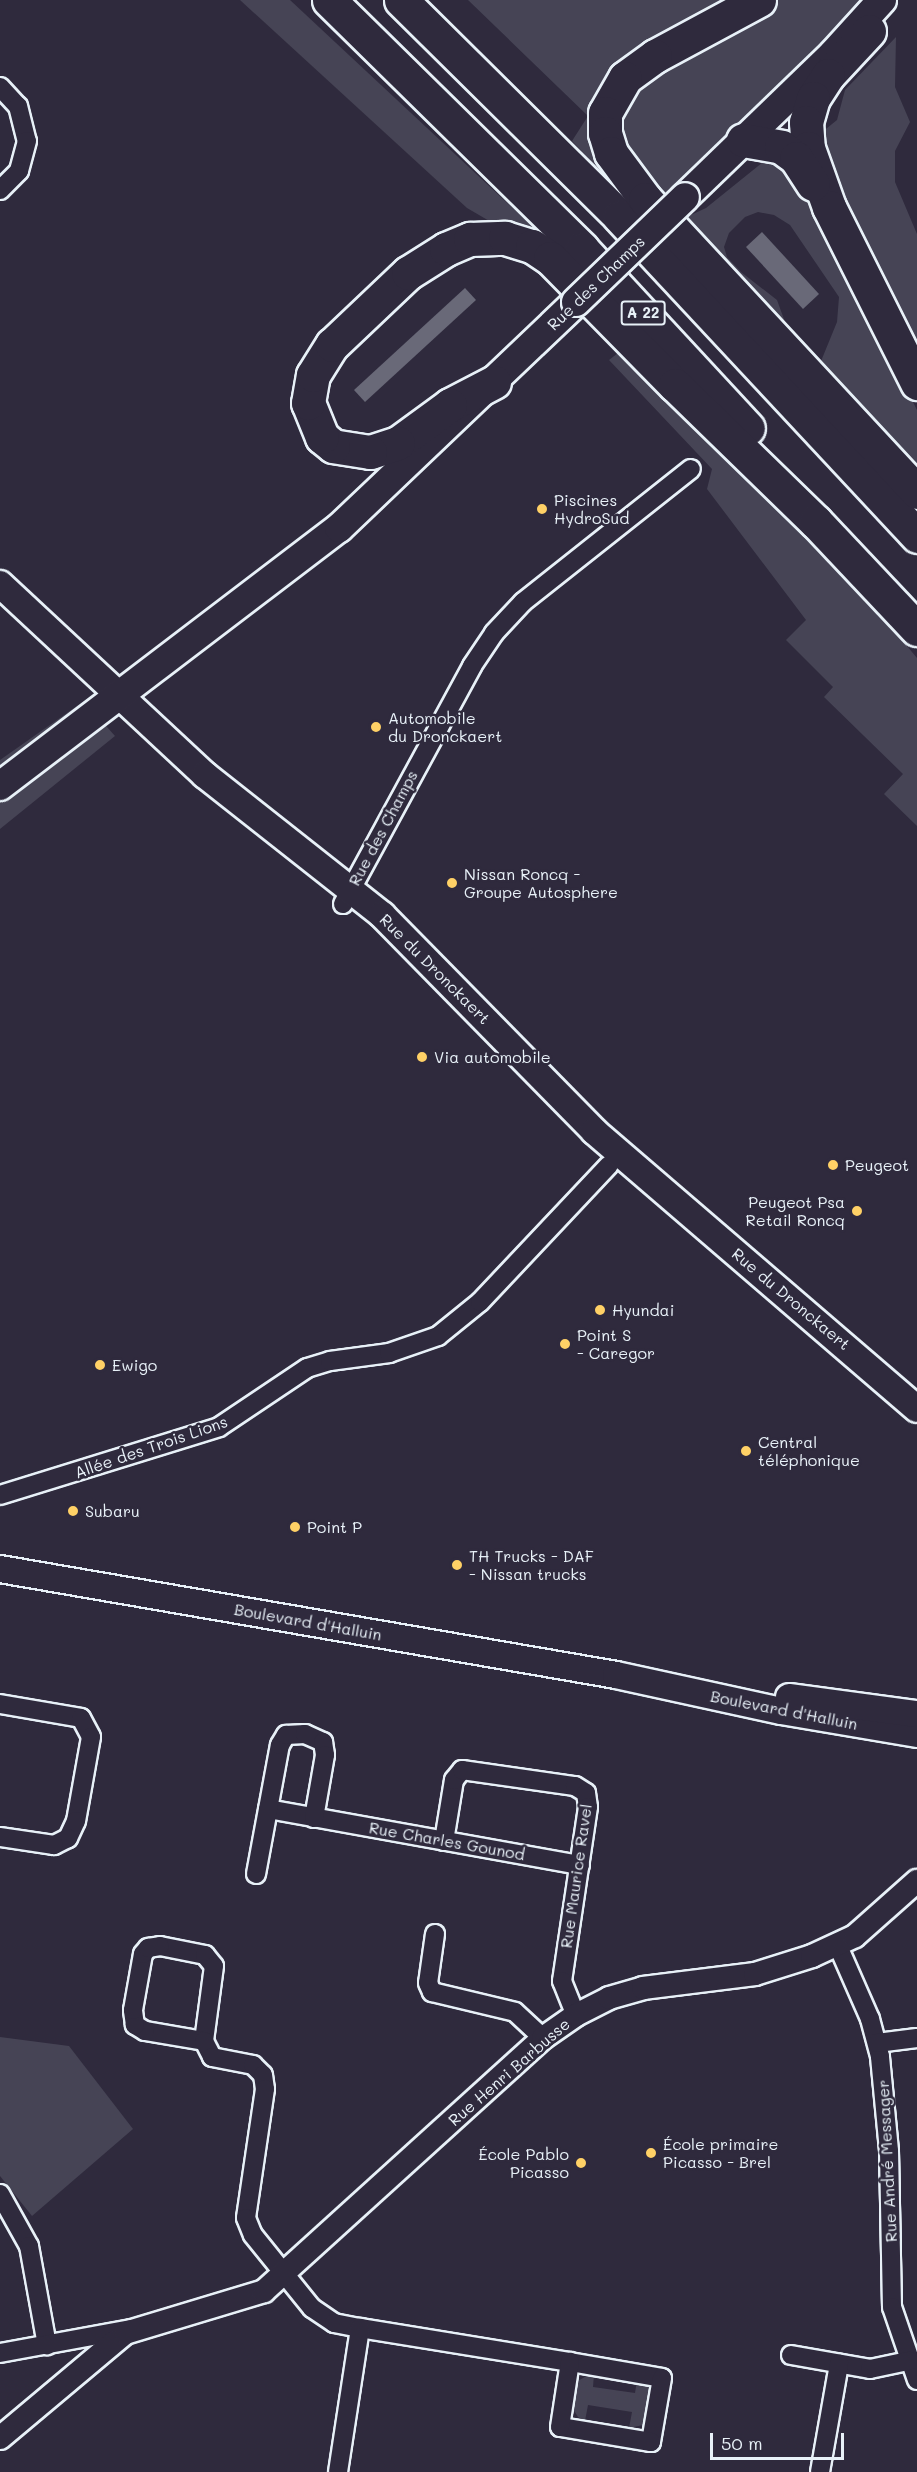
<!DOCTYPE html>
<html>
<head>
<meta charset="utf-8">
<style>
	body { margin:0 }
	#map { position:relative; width:917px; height:2472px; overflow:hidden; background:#2f2a3d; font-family:Mali,sans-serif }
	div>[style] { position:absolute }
	.green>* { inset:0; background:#464455 }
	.water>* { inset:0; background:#696978 }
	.roads { filter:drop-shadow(2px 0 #e8f1f8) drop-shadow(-2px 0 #e8f1f8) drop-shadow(0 2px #e8f1f8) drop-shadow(0 -2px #e8f1f8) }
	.minor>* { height:18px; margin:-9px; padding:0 9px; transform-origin:9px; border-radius:9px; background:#2f2a3d }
	.tertiary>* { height:22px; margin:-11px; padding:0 11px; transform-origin:11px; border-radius:11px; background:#2f2a3d }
	.secondary>* { height:26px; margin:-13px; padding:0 13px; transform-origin:13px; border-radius:13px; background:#2f2a3d }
	.primary>* { height:28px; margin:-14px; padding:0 14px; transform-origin:14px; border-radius:14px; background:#2f2a3d }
	.motorway>* { height:33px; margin:-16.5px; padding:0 16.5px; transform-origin:16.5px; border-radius:16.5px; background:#2f2a3d }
	.bridges { filter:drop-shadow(2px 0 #e8f1f8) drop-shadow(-2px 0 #e8f1f8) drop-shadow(0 2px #e8f1f8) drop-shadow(0 -2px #e8f1f8) }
	.primary-bridge>* { height:28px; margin:-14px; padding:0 14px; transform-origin:14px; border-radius:14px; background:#2f2a3d }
	.dots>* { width:16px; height:16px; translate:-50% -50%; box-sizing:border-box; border:3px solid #2f2a3d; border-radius:50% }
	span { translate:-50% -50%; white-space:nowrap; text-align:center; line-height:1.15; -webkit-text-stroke:5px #2f2a3d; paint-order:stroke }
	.shield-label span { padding:2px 4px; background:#2f2a3d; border:2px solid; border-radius:4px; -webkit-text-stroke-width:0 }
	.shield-label { font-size:15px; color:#e8f1f8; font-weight:700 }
	.street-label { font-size:16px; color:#e8f1f8 }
	.poi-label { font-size:16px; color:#e8f1f8 }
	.left { translate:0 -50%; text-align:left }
	.right { translate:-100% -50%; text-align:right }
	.scale { position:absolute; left:710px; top:2433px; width:134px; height:27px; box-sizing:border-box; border:3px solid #e8f1f8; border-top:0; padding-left:8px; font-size:18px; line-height:21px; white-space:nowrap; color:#e8f1f8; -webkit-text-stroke:4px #2f2a3d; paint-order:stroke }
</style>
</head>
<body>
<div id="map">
	<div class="green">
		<div style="clip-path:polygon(240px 0,290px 0,531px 225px,524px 231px,491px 222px,467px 208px)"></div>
		<div style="clip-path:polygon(468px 0,742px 0,613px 77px,616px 187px,572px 141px,588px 116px)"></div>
		<div style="clip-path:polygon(777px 0,865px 0,664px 198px,638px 174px,620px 132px,622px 108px,638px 85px)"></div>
		<div style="clip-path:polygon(896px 37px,895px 87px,910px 122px,895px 151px,895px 182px,917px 234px,917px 344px,825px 172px,816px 137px,837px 120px,845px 90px)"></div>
		<div style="clip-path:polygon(773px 154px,802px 181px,917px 410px,917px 475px,819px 366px,837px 322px,839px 297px,790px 225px,774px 215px,758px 212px,745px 217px,729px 233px,724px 247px,727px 257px,741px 272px,777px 300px,789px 333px,700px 238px,699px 232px,682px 219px,706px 208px,768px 158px,768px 164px,773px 164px)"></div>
		<div style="clip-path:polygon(618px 353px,851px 579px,917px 658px,917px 826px,884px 794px,903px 774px,824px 697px,833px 687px,786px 640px,806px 620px,707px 489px,712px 469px,609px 360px)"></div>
		<div style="clip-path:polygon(84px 701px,115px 736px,0 829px,0 760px)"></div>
		<div style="clip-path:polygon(0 2037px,69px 2046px,133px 2129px,32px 2216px,0 2176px)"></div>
		<div style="clip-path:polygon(590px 2374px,594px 2374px,593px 2387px,635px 2393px,637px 2380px,645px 2383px,652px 2392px,648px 2424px,629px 2428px,632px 2412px,588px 2405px,585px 2421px,578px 2417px,573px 2409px,576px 2382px)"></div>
	</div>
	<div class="water">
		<div style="clip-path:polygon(762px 232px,819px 294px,803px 309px,746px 247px)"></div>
		<div style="clip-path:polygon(465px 288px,476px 300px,365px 402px,354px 390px)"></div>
	</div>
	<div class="roads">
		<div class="minor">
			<div style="left:0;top:87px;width:26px;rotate:47deg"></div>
			<div style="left:18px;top:106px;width:36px;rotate:76deg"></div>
			<div style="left:27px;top:141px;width:31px;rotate:105deg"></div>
			<div style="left:19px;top:171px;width:27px;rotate:135deg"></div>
			<div style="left:343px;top:904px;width:271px;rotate:-61.5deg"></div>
			<div style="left:472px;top:666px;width:40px;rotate:-56deg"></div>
			<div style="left:494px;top:633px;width:42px;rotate:-46.9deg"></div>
			<div style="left:523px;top:602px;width:214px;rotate:-38.4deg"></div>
			<div style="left:0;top:1495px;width:229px;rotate:-17.2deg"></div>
			<div style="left:219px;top:1427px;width:106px;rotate:-33.8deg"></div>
			<div style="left:307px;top:1368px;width:24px;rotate:-17deg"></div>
			<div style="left:330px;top:1361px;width:60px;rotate:-7.7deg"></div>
			<div style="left:389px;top:1353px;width:52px;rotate:-19.1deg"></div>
			<div style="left:438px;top:1336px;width:54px;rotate:-39deg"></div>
			<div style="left:480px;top:1302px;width:188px;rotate:-46.7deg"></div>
			<div style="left:0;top:1704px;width:82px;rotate:9.8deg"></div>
			<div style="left:81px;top:1718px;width:21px;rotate:62deg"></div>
			<div style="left:91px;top:1737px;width:85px;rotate:100.1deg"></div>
			<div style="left:76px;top:1821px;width:19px;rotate:115deg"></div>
			<div style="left:68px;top:1838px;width:16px;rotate:153deg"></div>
			<div style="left:54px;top:1845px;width:55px;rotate:-171.6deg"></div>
			<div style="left:268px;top:1809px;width:317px;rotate:10.2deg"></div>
			<div style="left:444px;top:1841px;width:62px;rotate:-80.7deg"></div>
			<div style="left:454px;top:1780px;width:13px;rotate:-51deg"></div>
			<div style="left:462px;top:1770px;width:114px;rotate:8.1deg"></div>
			<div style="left:575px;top:1786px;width:13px;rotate:32deg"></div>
			<div style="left:586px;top:1793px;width:14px;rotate:82deg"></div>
			<div style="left:588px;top:1807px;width:176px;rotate:98.5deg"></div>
			<div style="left:562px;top:1981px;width:37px;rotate:68deg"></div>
			<div style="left:256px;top:1874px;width:131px;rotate:-79.5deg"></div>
			<div style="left:280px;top:1745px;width:12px;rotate:-59deg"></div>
			<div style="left:286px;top:1735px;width:19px;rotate:-3deg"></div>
			<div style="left:305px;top:1734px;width:20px;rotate:24deg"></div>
			<div style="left:323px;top:1742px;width:13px;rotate:81deg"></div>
			<div style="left:325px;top:1755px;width:64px;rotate:99.9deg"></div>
			<div style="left:435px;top:1934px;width:49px;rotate:98.1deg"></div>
			<div style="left:428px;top:1983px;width:10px;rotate:66deg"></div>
			<div style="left:432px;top:1992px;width:85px;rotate:13.5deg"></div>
			<div style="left:515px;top:2012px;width:38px;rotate:43deg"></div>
			<div style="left:160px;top:1946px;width:46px;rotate:11.3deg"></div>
			<div style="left:205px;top:1955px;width:14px;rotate:51deg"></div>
			<div style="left:214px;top:1966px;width:76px;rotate:97.6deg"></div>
			<div style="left:204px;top:2041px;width:60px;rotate:-170.4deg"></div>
			<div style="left:145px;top:2031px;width:12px;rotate:-149deg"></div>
			<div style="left:135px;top:2025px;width:15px;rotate:-98deg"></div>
			<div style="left:133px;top:2010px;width:57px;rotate:-79.9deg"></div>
			<div style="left:143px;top:1954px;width:8px;rotate:-50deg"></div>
			<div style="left:148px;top:1948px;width:12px;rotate:-9deg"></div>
			<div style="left:838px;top:1946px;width:80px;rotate:66.3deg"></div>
			<div style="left:870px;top:2019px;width:39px;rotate:75deg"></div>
			<div style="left:880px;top:2057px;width:94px;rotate:84.5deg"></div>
			<div style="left:889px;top:2151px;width:156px;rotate:88.9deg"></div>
			<div style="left:892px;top:2307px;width:77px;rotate:71.1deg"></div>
			<div style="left:204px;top:2041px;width:18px;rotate:63deg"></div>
			<div style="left:212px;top:2057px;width:42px;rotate:11deg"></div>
			<div style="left:253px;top:2065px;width:14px;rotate:45deg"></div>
			<div style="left:263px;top:2075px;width:14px;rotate:82deg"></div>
			<div style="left:265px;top:2089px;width:130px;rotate:98.4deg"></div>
			<div style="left:246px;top:2218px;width:18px;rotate:68deg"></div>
			<div style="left:253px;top:2235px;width:94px;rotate:51.1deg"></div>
			<div style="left:312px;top:2308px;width:27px;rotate:34deg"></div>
			<div style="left:334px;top:2323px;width:26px;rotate:11deg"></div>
			<div style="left:360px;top:2328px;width:213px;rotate:9.2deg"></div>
			<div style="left:570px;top:2362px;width:93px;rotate:9.9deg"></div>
			<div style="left:662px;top:2378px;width:65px;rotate:99.8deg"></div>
			<div style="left:651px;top:2442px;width:92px;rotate:-170.6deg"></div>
			<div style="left:560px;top:2427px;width:66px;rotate:-81.3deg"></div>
			<div style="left:877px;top:2043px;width:40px;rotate:-7.1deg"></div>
			<div style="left:0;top:2194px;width:60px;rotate:60.9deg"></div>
			<div style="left:29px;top:2246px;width:101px;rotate:79.7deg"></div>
			<div style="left:0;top:2353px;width:133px;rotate:-10.4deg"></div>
			<div style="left:791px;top:2355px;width:80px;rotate:10deg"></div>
			<div style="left:870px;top:2369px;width:40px;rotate:-12deg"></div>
			<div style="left:338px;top:2472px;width:146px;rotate:-81.3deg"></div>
			<div style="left:820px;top:2472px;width:110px;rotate:-80deg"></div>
		</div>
		<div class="tertiary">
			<div style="left:0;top:2438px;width:163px;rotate:-40deg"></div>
			<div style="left:125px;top:2333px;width:145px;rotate:-16.8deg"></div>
			<div style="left:264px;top:2291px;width:377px;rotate:-42.2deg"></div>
			<div style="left:543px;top:2038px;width:40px;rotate:-34.9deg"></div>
			<div style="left:576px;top:2015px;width:37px;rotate:-27deg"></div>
			<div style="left:609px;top:1998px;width:35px;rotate:-16deg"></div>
			<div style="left:643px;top:1988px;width:113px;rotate:-7.1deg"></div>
			<div style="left:755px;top:1974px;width:60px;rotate:-17.5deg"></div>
			<div style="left:812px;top:1956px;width:47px;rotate:-24.9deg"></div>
			<div style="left:855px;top:1936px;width:83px;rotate:-41.6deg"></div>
		</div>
		<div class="secondary">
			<div style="left:0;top:584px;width:280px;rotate:43deg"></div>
			<div style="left:205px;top:775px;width:226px;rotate:38.3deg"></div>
			<div style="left:382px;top:915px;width:303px;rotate:45.5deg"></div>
			<div style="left:594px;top:1131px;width:426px;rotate:40.7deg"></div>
			<div style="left:0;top:1569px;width:625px;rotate:9.76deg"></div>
			<div style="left:616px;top:1675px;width:169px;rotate:12.3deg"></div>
			<div style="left:781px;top:1711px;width:138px;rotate:9.6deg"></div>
			<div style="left:789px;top:1697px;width:129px;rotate:7.6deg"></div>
		</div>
		<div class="primary">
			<div style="left:685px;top:197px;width:206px;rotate:-44deg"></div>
			<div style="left:833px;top:54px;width:73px;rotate:-47.8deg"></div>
			<div style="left:0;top:786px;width:426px;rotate:-37.3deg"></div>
			<div style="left:339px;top:528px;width:327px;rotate:-43.6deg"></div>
		</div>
		<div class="motorway">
			<div style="left:329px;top:0;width:355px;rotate:44.5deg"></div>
			<div style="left:582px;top:249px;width:244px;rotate:47.2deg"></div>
			<div style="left:401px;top:0;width:308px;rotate:44.7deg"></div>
			<div style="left:620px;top:217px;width:436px;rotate:47deg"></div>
			<div style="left:759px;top:0;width:118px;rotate:151.7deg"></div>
			<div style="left:655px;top:56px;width:37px;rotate:144deg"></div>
			<div style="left:625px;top:78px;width:40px;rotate:119.7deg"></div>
			<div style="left:605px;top:113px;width:20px;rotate:90deg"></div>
			<div style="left:605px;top:133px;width:21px;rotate:73deg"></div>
			<div style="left:611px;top:153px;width:57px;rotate:53.5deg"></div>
			<div style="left:645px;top:199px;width:400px;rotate:47.1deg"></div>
			<div style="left:869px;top:31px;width:60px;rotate:133deg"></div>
			<div style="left:828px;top:75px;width:27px;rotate:123deg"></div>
			<div style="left:813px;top:98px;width:25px;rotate:106deg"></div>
			<div style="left:806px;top:122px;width:26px;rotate:86deg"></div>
			<div style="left:808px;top:148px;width:63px;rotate:70.4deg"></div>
			<div style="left:829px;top:207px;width:197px;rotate:63.4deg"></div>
			<div style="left:743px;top:140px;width:39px;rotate:10deg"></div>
			<div style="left:781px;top:147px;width:19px;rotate:36deg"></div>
			<div style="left:796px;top:158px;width:31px;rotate:57deg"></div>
			<div style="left:494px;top:382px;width:50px;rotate:152.4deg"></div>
			<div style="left:450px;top:405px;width:64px;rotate:143.8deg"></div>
			<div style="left:398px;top:443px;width:29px;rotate:162deg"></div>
			<div style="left:370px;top:452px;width:37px;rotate:-171deg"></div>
			<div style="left:333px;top:446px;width:14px;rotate:-141deg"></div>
			<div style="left:322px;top:437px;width:37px;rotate:-112deg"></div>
			<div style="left:308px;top:403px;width:28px;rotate:-80deg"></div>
			<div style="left:313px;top:375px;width:36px;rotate:-58deg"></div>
			<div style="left:332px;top:345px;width:105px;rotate:-43.5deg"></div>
			<div style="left:408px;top:273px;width:45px;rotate:-32.3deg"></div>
			<div style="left:446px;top:249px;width:26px;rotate:-23deg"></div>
			<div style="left:470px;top:239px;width:35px;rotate:-2deg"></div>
			<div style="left:505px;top:238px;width:28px;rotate:17deg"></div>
			<div style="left:532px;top:246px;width:22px;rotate:34deg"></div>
			<div style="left:550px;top:258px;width:178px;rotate:45.5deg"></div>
			<div style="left:675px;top:385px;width:197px;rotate:44.2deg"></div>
			<div style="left:816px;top:522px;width:147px;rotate:46.7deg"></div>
		</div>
	</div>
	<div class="bridges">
		<div class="primary-bridge">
			<div style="left:576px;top:302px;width:151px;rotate:-43.9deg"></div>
		</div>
	</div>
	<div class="dots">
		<div style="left:542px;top:509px;background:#ffd166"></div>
		<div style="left:376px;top:727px;background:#ffd166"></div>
		<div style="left:452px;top:883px;background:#ffd166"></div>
		<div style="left:422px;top:1057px;background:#ffd166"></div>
		<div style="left:833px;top:1165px;background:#ffd166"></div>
		<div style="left:857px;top:1211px;background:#ffd166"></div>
		<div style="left:600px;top:1310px;background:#ffd166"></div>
		<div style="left:565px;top:1344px;background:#ffd166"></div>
		<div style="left:100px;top:1365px;background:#ffd166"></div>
		<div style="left:746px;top:1451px;background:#ffd166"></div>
		<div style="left:73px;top:1511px;background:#ffd166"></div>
		<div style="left:295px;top:1527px;background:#ffd166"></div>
		<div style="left:457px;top:1565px;background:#ffd166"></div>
		<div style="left:651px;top:2153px;background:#ffd166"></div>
		<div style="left:581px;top:2163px;background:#ffd166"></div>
	</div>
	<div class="shield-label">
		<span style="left:643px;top:313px">A 22</span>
	</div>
	<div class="street-label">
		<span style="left:596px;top:283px;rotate:-44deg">Rue des Champs</span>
		<span style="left:383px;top:828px;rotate:-62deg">Rue des Champs</span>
		<span style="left:435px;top:969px;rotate:45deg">Rue du Dronckaert</span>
		<span style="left:791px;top:1299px;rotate:40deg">Rue du Dronckaert</span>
		<span style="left:151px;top:1447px;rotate:-19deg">Allée des Trois Lions</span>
		<span style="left:308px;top:1622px;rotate:10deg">Boulevard d'Halluin</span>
		<span style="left:784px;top:1710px;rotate:11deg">Boulevard d'Halluin</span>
		<span style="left:447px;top:1841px;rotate:10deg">Rue Charles Gounod</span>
		<span style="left:576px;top:1876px;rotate:-82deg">Rue Maurice Ravel</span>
		<span style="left:509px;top:2072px;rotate:-41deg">Rue Henri Barbusse</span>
		<span style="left:887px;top:2161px;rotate:-93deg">Rue André Messager</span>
	</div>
	<div class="poi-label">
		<span class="left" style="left:554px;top:509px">Piscines<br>HydroSud</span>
		<span class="left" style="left:388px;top:727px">Automobile<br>du Dronckaert</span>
		<span class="left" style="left:464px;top:883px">Nissan Roncq -<br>Groupe Autosphere</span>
		<span class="left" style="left:434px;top:1057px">Via automobile</span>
		<span class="left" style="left:845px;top:1165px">Peugeot</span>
		<span class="right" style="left:845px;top:1211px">Peugeot Psa<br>Retail Roncq</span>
		<span class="left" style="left:612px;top:1310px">Hyundai</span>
		<span class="left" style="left:577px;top:1344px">Point S<br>- Caregor</span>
		<span class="left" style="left:112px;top:1365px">Ewigo</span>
		<span class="left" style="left:758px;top:1451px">Central<br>téléphonique</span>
		<span class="left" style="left:85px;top:1511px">Subaru</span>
		<span class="left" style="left:307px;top:1527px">Point P</span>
		<span class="left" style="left:469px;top:1565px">TH Trucks - DAF<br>- Nissan trucks</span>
		<span class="left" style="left:663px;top:2153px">École primaire<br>Picasso - Brel</span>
		<span class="right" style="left:569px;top:2163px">École Pablo<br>Picasso</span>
	</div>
	<div class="scale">50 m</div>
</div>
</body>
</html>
